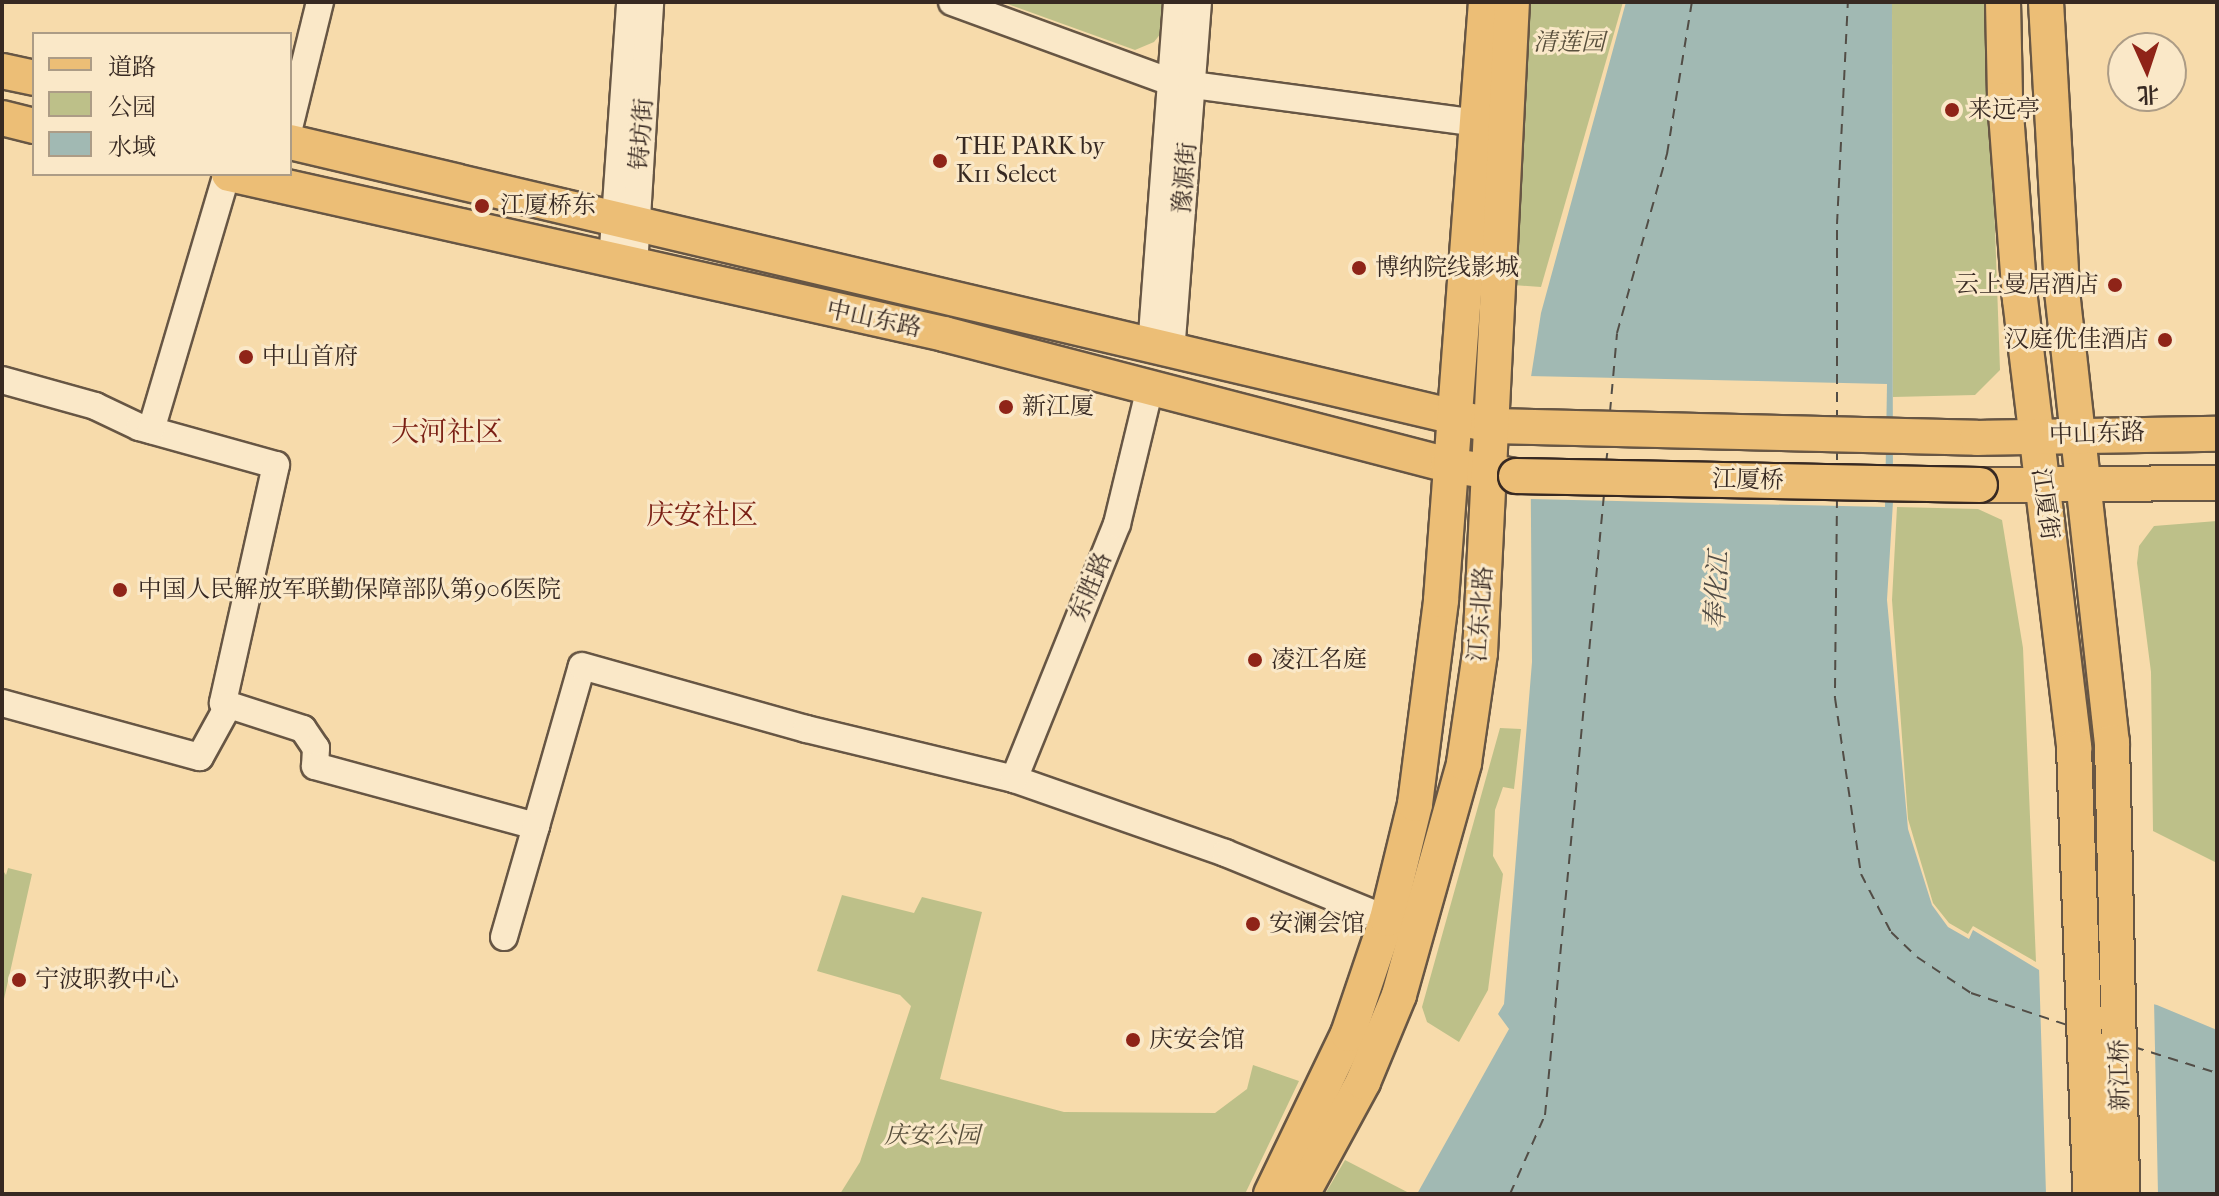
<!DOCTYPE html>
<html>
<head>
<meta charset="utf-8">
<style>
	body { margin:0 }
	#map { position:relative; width:2219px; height:1196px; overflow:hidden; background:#f7dbab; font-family:"IM FELL French Canon","Noto Serif SC",serif }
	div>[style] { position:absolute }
	.green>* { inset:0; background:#bdc089 }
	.water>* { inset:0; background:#a1b9b3 }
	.pier>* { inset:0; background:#f7dbab }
	.ferry>* { height:2px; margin-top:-1px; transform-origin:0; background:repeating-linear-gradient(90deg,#524d46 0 10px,transparent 0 18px) }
	.roads { filter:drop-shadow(2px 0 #675644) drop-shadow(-2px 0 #675644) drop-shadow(0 2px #675644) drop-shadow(0 -2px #675644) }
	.minor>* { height:26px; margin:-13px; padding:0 13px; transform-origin:13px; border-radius:13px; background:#fae8c8 }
	.major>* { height:34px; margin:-17px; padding:0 17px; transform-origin:17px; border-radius:17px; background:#ecbe76 }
	.bridges { filter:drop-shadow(2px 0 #372922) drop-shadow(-2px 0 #372922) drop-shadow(0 2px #372922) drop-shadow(0 -2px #372922) }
	.major-bridge>* { height:34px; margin:-17px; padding:0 17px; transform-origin:17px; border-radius:17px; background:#ecbe76 }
	.dots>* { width:22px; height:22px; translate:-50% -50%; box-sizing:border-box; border:4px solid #fae8c8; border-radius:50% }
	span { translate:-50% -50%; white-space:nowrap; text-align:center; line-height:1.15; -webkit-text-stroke:6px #fae8c8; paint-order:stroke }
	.park-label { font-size:24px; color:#584f3c; font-style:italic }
	.poi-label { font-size:24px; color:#372922 }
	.left { translate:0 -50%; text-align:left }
	.right { translate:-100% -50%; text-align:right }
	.street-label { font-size:24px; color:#372922 }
	.water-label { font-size:26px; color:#524d46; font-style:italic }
	.quarter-label { font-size:28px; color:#7a1f14 }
	.frame { position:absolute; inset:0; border:4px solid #372922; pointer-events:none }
	.legend { position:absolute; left:32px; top:32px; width:260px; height:144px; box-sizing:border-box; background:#fae8c8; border:2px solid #ac9c86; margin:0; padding:10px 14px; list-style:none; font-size:24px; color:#372922 }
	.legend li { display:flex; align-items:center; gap:16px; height:40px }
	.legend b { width:40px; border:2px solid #ac9c86 }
	.north { position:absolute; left:2107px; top:32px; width:80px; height:80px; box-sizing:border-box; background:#fae8c8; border:2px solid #ac9c86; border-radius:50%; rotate:177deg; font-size:22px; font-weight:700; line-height:32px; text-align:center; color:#372922 }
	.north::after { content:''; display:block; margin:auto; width:28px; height:36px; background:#8f2418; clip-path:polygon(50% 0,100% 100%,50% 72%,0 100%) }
</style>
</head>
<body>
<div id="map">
	<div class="green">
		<div style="clip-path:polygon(1002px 2px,1167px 2px,1165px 28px,1154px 42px,1135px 50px)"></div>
		<div style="clip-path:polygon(1530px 2px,1623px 2px,1541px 287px,1513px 285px)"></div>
		<div style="clip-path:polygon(1892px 2px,1987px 2px,2000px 370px,1975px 395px,1893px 397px)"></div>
		<div style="clip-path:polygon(1897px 507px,1978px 509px,2002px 520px,2023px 648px,2036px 962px,1973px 926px,1968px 934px,1949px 923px,1933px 903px,1908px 819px,1892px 600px)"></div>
		<div style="clip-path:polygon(2217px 521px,2217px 863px,2153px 831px,2151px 672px,2137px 563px,2139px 546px,2154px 526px)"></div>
		<div style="clip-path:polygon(1500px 728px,1521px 729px,1514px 789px,1503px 787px,1495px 810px,1493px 856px,1503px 874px,1488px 990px,1459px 1042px,1427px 1022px,1422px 1007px)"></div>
		<div style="clip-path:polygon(8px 868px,32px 874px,2px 1008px,2px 869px,6px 875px)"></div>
		<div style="clip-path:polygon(842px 895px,914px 913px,922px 897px,982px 912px,940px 1079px,1064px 1112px,1215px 1113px,1247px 1089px,1253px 1065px,1299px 1081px,1245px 1194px,840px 1194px,860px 1162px,911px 1006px,900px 995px,817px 971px)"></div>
		<div style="clip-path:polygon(1345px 1160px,1411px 1194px,1325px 1194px)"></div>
	</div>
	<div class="water">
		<div style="clip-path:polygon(1626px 2px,1892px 2px,1893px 502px,1887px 600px,1908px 829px,1932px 905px,1948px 927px,1969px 939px,1973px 930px,2059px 982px,2157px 1005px,2217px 1030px,2217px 1194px,1417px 1194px,1509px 1029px,1498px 1014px,1504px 1004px,1532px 662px,1530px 383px,1541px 313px)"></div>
	</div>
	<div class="pier">
		<div style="clip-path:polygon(1528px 376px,1887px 384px,1885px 507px,1530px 499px)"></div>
		<div style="clip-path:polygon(2039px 967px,2061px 978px,2154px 1000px,2158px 1194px,2046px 1194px)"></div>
	</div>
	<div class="ferry">
		<div style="left:1610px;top:412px;width:79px;rotate:-84.9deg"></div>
		<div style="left:1617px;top:333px;width:186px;rotate:-74.4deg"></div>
		<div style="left:1667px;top:154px;width:154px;rotate:-80.7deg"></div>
		<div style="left:1837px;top:420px;width:196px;rotate:-90deg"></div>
		<div style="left:1837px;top:224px;width:222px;rotate:-87.2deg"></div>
		<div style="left:1837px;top:450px;width:18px;rotate:90deg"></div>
		<div style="left:1606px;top:463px;width:17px;rotate:-83deg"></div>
		<div style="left:1837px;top:498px;width:200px;rotate:90.6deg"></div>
		<div style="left:1835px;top:698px;width:178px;rotate:81.6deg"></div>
		<div style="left:1861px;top:874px;width:65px;rotate:62.7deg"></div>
		<div style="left:1891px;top:932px;width:36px;rotate:44deg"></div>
		<div style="left:1917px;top:957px;width:65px;rotate:33.7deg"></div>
		<div style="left:1971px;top:993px;width:101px;rotate:18.4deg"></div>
		<div style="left:2134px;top:1047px;width:87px;rotate:17.4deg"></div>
		<div style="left:1510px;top:1194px;width:86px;rotate:-66.1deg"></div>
		<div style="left:1545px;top:1115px;width:624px;rotate:-84.57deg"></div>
	</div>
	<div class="roads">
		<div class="minor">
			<div style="left:952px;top:2px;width:233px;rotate:20.1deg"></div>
			<div style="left:1171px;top:82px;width:309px;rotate:7.6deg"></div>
			<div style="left:290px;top:124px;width:126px;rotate:-76.2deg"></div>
			<div style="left:612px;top:262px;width:261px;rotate:-86deg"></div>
			<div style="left:634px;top:267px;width:265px;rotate:-86.5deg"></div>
			<div style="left:1151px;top:348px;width:347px;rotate:-85.7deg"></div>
			<div style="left:1171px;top:353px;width:352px;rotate:-85.6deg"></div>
			<div style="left:2px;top:380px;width:97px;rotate:15.6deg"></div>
			<div style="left:95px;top:406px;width:49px;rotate:25.5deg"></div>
			<div style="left:139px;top:427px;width:142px;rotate:15.5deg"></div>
			<div style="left:276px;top:465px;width:244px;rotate:102.6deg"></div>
			<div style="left:223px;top:703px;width:84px;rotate:18deg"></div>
			<div style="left:303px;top:729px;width:23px;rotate:56deg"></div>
			<div style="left:316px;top:748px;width:18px;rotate:93deg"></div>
			<div style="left:315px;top:766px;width:229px;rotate:15.2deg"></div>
			<div style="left:536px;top:826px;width:166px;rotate:-74deg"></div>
			<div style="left:582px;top:666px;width:233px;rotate:15.7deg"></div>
			<div style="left:806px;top:729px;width:214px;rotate:13.5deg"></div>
			<div style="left:1014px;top:779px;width:224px;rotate:19.3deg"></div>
			<div style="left:1225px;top:853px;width:175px;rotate:22.2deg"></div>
			<div style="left:151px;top:430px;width:267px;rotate:-73.5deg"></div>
			<div style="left:2px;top:703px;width:205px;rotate:15.3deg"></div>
			<div style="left:200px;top:757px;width:58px;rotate:-61.2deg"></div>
			<div style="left:1014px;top:779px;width:275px;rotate:-68deg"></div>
			<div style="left:1117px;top:524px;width:140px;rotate:-76.4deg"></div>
			<div style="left:504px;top:937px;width:116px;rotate:-73.9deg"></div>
		</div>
		<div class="major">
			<div style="left:2003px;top:2px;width:98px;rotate:88.8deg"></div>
			<div style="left:2005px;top:100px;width:200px;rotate:85.7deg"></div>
			<div style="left:2020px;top:299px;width:452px;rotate:83.1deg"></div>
			<div style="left:2074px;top:748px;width:446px;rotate:87.9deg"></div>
			<div style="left:2046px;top:2px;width:289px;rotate:86.8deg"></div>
			<div style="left:2062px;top:291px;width:454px;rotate:83.7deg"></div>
			<div style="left:2112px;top:742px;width:452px;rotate:88.7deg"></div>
			<div style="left:2px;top:71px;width:33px;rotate:12deg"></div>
			<div style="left:2px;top:118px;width:33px;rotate:14deg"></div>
			<div style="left:290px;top:142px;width:1236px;rotate:13.28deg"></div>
			<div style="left:1493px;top:426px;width:484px;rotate:1.4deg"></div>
			<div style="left:1977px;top:438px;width:240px;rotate:-1deg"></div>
			<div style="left:229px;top:174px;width:733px;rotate:12.61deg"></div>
			<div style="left:944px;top:334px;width:521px;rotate:14.57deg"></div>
			<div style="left:1448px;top:465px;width:69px;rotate:9.2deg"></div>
			<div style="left:1980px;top:485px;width:237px;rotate:-0.5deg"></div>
			<div style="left:1271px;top:1194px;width:178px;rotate:-64.3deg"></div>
			<div style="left:1348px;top:1034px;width:121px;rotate:-71.3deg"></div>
			<div style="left:1387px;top:919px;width:118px;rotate:-76.3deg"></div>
			<div style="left:1415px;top:804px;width:206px;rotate:-82.7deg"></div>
			<div style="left:1441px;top:600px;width:600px;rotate:-85.7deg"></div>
			<div style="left:1302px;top:1194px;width:128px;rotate:-61.4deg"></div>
			<div style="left:1363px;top:1082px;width:94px;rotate:-67.5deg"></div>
			<div style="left:1399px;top:995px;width:241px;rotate:-74.3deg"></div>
			<div style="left:1464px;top:763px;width:111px;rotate:-81.7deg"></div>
			<div style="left:1480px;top:653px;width:652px;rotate:-87.19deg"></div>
		</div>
	</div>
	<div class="bridges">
		<div class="major-bridge">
			<div style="left:1516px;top:476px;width:464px;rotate:1.1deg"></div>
		</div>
	</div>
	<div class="dots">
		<div style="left:1952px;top:110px;background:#8f2418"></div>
		<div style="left:940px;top:161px;background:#8f2418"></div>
		<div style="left:482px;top:206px;background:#8f2418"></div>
		<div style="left:1359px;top:268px;background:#8f2418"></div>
		<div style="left:2115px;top:285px;background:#8f2418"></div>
		<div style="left:2165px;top:340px;background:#8f2418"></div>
		<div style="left:246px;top:357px;background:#8f2418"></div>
		<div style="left:1006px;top:407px;background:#8f2418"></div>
		<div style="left:120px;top:590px;background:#8f2418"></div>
		<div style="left:1255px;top:660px;background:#8f2418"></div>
		<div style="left:1253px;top:924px;background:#8f2418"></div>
		<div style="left:19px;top:980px;background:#8f2418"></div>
		<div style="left:1133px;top:1040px;background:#8f2418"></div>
	</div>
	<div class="park-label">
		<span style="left:1569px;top:43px">清莲园</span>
		<span style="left:932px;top:1136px">庆安公园</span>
	</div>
	<div class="poi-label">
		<span class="left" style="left:1968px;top:110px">来远亭</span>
		<span class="left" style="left:956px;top:161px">THE PARK by<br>K11 Select</span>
		<span class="left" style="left:500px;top:206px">江厦桥东</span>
		<span class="left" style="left:1375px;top:268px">博纳院线影城</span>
		<span class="right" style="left:2099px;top:285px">云上曼居酒店</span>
		<span class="right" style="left:2149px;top:340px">汉庭优佳酒店</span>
		<span class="left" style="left:262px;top:357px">中山首府</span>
		<span class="left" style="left:1022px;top:407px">新江厦</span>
		<span class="left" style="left:138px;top:590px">中国人民解放军联勤保障部队第906医院</span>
		<span class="left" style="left:1271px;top:660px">凌江名庭</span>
		<span class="left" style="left:1269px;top:924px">安澜会馆</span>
		<span class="left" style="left:35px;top:980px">宁波职教中心</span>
		<span class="left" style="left:1149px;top:1040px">庆安会馆</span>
	</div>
	<div class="street-label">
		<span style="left:642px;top:134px;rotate:-86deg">铸坊街</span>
		<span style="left:1185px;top:178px;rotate:-85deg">豫源街</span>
		<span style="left:874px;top:319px;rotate:12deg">中山东路</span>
		<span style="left:2097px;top:434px;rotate:-2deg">中山东路</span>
		<span style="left:1748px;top:480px;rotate:1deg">江厦桥</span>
		<span style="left:2045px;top:504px;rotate:82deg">江厦街</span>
		<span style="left:1091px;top:587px;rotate:-68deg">东胜路</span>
		<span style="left:1481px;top:614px;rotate:-86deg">江东北路</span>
		<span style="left:2120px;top:1075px;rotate:-91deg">新江桥</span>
	</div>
	<div class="water-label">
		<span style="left:1717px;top:590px;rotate:-87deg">奉化江</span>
	</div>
	<div class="quarter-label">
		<span style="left:447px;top:432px">大河社区</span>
		<span style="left:702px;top:515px">庆安社区</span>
	</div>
	<div class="frame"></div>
	<ul class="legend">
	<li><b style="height:10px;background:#ecbe76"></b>道路</li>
	<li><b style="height:22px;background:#bdc089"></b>公园</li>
	<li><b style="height:22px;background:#a1b9b3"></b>水域</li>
	</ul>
	<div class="north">北</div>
</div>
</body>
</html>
